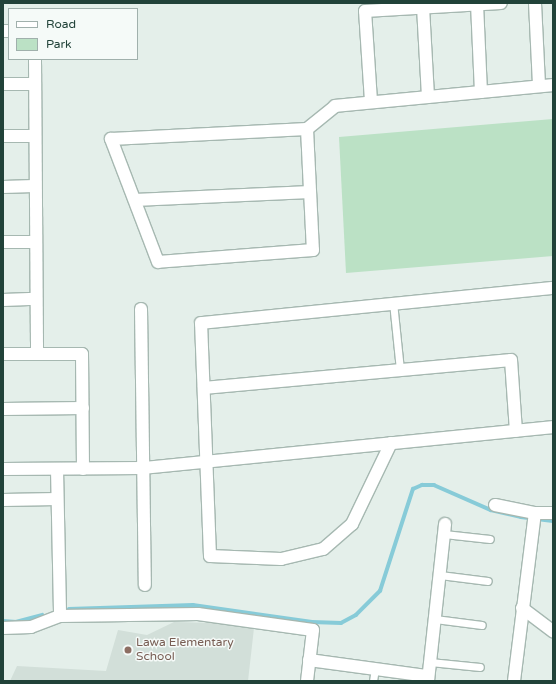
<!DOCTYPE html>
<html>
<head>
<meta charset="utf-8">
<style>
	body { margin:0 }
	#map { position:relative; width:556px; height:684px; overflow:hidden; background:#e4efea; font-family:"Varela Round",sans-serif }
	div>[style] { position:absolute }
	.built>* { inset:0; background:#d2dfd9 }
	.green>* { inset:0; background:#bbe1c5 }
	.stream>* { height:3.5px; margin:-1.75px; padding:0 1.75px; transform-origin:1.75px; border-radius:1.75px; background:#87cbd8 }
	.roads { filter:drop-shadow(1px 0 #a6b8b1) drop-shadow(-1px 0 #a6b8b1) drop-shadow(0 1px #a6b8b1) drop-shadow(0 -1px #a6b8b1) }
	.lane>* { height:7px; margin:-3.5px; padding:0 3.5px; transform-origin:3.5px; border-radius:3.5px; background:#fff }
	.street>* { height:12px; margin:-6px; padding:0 6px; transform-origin:6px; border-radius:6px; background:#fff }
	.dots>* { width:11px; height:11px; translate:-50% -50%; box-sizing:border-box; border:2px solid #f5faf8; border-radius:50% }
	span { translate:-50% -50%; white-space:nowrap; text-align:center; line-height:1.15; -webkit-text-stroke:3px #f5faf8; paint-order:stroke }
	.education-label { font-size:12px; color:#785e54 }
	.left { translate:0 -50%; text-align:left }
	.frame { position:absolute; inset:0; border:4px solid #214239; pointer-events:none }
	.legend { position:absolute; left:8px; top:8px; width:130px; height:52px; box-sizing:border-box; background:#f5faf8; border:1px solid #a0b0ac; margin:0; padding:5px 7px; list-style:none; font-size:12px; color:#214239 }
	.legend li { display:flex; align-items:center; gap:8px; height:20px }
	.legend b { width:20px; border:1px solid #a0b0ac }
</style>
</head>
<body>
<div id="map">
	<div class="built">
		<div style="clip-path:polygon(174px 622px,213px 623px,254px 628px,248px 681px,10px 681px,17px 666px,106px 671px,118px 630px,147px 635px)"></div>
	</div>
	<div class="green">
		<div style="clip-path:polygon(553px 119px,553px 256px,346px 273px,339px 137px)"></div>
	</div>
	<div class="stream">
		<div style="left:69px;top:609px;width:124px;rotate:-1.8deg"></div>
		<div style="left:193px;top:605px;width:120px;rotate:8.1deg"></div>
		<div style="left:312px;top:622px;width:29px;rotate:2deg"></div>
		<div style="left:341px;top:623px;width:17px;rotate:-28deg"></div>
		<div style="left:356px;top:615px;width:34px;rotate:-45deg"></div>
		<div style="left:380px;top:591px;width:107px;rotate:-72.1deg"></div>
		<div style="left:413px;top:489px;width:10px;rotate:-24deg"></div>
		<div style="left:422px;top:485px;width:12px"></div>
		<div style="left:434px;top:485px;width:62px;rotate:23.7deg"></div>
		<div style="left:491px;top:510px;width:31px;rotate:13deg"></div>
		<div style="left:521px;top:517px;width:32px;rotate:7deg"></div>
		<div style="left:3px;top:621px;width:13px;rotate:4deg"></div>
		<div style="left:16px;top:622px;width:27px;rotate:-15deg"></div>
	</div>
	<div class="roads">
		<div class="lane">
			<div style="left:393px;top:302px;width:68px;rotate:84.1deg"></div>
			<div style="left:444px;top:534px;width:46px;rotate:6.2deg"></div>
			<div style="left:440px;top:575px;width:48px;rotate:7.1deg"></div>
			<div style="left:435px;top:619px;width:47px;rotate:7.3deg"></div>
			<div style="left:430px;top:662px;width:50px;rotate:5.7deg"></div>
			<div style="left:373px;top:681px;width:12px;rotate:-81deg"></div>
		</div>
		<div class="street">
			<div style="left:535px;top:3px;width:83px;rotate:87.2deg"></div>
			<div style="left:477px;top:4px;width:88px;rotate:87.4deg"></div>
			<div style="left:423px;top:7px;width:90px;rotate:86.8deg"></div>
			<div style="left:3px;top:31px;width:6px"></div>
			<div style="left:35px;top:59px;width:294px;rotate:89.6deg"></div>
			<div style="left:3px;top:84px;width:31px"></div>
			<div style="left:371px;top:101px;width:90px;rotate:-93.8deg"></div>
			<div style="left:365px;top:11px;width:136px;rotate:-3.4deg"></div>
			<div style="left:307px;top:129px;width:121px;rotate:87.2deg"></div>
			<div style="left:313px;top:250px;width:155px;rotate:175.6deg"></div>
			<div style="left:158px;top:262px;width:132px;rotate:-110.9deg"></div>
			<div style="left:111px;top:139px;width:196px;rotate:-2.9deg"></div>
			<div style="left:307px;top:129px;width:36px;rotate:-39deg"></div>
			<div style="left:335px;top:106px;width:219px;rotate:-5.5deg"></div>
			<div style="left:3px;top:136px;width:31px"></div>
			<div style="left:3px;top:187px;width:31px;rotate:-2deg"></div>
			<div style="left:135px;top:200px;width:175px;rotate:-2.6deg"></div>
			<div style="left:3px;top:242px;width:32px"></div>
			<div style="left:3px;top:300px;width:33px;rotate:-2deg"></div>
			<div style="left:141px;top:309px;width:276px;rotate:89.2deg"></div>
			<div style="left:3px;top:354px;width:79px"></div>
			<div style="left:82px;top:354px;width:115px;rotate:89.5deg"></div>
			<div style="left:204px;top:388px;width:308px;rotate:-5.2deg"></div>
			<div style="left:511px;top:360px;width:71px;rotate:86deg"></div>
			<div style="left:3px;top:409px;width:80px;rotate:-0.7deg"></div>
			<div style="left:391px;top:443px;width:90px;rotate:115.7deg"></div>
			<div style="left:352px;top:524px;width:38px;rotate:139deg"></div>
			<div style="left:323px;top:549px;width:43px;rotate:166.6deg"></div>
			<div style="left:281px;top:559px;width:71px;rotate:-177.6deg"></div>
			<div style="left:210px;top:556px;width:233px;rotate:-92.2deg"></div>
			<div style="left:201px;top:323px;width:354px;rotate:-5.7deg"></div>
			<div style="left:3px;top:469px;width:140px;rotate:-0.4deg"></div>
			<div style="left:143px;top:468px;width:412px;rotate:-5.7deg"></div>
			<div style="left:57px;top:469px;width:147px;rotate:88.8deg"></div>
			<div style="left:3px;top:500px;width:54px;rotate:-1.1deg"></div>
			<div style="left:495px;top:505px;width:41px;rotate:11.3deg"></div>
			<div style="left:535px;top:513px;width:18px"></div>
			<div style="left:522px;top:608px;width:39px;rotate:37deg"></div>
			<div style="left:3px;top:628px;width:28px;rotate:-2deg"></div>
			<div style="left:31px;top:627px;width:31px;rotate:-21deg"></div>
			<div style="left:60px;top:616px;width:138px;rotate:-0.8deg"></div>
			<div style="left:198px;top:614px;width:116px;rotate:7.9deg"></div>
			<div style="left:313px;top:630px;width:51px;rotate:96.7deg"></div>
			<div style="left:309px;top:660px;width:120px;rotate:7.7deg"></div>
			<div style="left:428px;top:681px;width:158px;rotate:-83.8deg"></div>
			<div style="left:514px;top:681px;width:169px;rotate:-82.9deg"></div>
		</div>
	</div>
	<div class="dots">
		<div style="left:128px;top:650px;background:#8d6e63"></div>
	</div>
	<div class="education-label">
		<span class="left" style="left:136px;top:650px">Lawa Elementary<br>School</span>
	</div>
	<div class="frame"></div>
	<ul class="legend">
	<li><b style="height:5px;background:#fff"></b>Road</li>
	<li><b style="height:11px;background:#bbe1c5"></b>Park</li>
	</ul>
</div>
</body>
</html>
